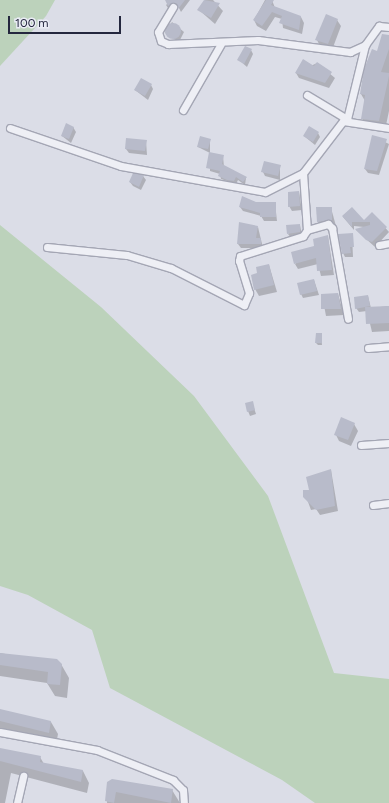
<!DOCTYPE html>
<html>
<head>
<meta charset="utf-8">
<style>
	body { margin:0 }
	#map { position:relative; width:389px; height:803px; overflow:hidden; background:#dbdde7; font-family:Figtree,sans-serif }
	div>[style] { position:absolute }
	.green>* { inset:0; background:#bcd2bb }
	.shadow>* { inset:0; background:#0003 }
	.building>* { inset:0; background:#b8bbca }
	.round { border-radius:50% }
	.roads { filter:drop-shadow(1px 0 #a4a6b4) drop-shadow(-1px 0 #a4a6b4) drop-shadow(0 1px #a4a6b4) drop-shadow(0 -1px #a4a6b4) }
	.street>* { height:7px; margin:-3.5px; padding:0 3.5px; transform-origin:3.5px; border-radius:3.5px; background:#eeeff5 }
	span { translate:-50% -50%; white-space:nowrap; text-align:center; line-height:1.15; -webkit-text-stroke:3px #eaecf5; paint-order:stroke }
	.scale { position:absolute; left:8px; top:16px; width:113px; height:18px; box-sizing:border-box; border:2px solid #24273e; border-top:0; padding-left:5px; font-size:12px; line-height:14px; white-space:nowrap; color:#24273e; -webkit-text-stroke:3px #eaecf5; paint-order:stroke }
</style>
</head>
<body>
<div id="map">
	<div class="green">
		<div style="clip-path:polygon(0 0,55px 0,46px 16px,0 66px)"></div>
		<div style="clip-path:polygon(0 225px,101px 307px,194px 396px,268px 496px,334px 673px,389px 679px,389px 803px,315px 803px,282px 780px,110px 688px,92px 630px,28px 595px,0 586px)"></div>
	</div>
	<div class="shadow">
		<div style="clip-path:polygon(171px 0,190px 0,181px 12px,178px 6px,168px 8px,166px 5px)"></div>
		<div style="clip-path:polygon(205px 0,213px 0,223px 11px,215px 24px,199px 10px)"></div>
		<div style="clip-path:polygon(265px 0,272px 0,275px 8px,301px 17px,304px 23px,302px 34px,283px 28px,282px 19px,275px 17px,266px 31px,257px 26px,254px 20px)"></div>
		<div style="clip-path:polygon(337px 20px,341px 26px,332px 50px,320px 46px,317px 40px)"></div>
		<div style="clip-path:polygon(172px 22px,184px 32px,179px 42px,165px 33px)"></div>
		<div style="clip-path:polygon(389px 36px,389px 111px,385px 130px,367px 128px,362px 118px,365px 101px,361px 94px,378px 52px)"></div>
		<div style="clip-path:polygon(251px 50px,253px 54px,247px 67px,239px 60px)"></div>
		<div style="clip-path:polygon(317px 63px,335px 78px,329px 88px,299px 78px,296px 73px)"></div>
		<div style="clip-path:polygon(151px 85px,153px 89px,148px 100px,135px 90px)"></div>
		<div style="clip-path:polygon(73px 127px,76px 132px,71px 143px,62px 136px)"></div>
		<div style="clip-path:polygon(318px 133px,320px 137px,315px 145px,304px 136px)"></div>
		<div style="clip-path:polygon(373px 136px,389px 144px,379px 175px,368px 173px,365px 169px)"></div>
		<div style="clip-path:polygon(210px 140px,210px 153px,223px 156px,224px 167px,246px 178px,245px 185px,238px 180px,236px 184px,221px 179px,220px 174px,210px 171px,210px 153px,198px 147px)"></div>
		<div style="clip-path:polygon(146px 141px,147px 155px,129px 153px,126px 149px)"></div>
		<div style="clip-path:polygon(280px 165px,280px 180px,265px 176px,263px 172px)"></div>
		<div style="clip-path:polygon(143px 176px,146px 180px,141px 190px,133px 186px,130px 182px)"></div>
		<div style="clip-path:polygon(299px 192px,302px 210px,292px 211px,289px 206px)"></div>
		<div style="clip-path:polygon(256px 203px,275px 203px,277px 221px,264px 221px,261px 216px,243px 211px,240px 207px)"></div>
		<div style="clip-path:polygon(331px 208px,336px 226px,322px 228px,318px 222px)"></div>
		<div style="clip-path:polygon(372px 213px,389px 232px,375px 247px,356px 230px,364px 227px,354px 226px,354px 230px,343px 217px,364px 221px)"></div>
		<div style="clip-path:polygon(300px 225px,302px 236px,291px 238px,288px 234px)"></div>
		<div style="clip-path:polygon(258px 227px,263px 248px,241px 248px,238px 244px)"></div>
		<div style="clip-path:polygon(352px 234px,353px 257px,345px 257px,343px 253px)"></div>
		<div style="clip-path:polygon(328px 237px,334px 275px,321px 276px,318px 264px,298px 269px,295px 264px)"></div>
		<div style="clip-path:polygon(269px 265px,277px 292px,259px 296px,255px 289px,258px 274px)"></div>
		<div style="clip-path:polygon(314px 280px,319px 295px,303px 298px,301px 294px)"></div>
		<div style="clip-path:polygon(338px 294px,344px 315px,326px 316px,322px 295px)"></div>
		<div style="clip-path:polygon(368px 296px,371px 308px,389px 306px,389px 331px,372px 332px,367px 311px,359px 312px,356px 308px)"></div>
		<div style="clip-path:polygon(321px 334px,322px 345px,318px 345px,316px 343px)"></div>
		<div style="clip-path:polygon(252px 402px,256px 414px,250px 416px,248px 411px)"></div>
		<div style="clip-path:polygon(354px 424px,358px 431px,351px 446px,339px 441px,336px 435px)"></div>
		<div style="clip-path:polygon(331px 470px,338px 511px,320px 515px,316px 509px,311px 510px,304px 491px,311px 491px)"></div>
		<div style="clip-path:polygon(0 653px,61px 664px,69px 678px,67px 698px,55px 696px,47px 683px,0 676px)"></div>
		<div style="clip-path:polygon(0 710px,51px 722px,58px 734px,56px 745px,0 732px)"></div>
		<div style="clip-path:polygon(0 749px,40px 757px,44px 764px,83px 771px,89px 783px,87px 793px,11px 773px,5px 803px,0 803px)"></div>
		<div style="clip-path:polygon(108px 783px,172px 790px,180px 803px,107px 803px)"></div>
	</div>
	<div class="building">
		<div style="clip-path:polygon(165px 0,185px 0,178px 9px,176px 3px,168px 6px)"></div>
		<div style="clip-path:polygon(204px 0,220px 3px,211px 18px,197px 10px)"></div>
		<div style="clip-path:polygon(266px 0,274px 0,271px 5px,301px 16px,299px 30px,279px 23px,282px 16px,272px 12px,262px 26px,253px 20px)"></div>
		<div style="clip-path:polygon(326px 14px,338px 19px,328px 44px,315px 40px)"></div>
		<div class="round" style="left:165px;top:23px;width:16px;height:16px"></div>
		<div style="clip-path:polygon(382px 34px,389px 35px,389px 49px,381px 72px,389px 73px,389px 76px,379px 121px,361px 119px,365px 95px,360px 94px,364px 69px,372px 49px,377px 51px)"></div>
		<div style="clip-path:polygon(245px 46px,252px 49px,244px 64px,237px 60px)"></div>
		<div style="clip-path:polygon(303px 59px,314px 66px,317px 62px,332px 72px,325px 83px,295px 73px)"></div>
		<div style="clip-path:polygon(141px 78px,152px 84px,145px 96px,134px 90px)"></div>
		<div style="clip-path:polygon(66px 123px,74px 127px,69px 139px,61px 136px)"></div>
		<div style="clip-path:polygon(309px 126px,319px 132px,313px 142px,303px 136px)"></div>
		<div style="clip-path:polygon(372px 135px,387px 139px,377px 171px,364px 169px)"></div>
		<div style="clip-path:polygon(200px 136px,211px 139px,208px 149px,197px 147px)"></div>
		<div style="clip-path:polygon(126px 138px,147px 140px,145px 151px,125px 149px)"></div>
		<div style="clip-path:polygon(209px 152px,224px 155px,222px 164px,247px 177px,243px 182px,236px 177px,234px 181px,227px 180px,218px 176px,220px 171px,206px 168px)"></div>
		<div style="clip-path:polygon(264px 161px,281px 165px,278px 176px,261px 172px)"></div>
		<div style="clip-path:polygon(133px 173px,144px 175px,139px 187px,129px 182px)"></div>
		<div style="clip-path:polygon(299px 191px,300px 206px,288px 207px,288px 192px)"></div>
		<div style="clip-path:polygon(242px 196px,256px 202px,276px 202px,276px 217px,260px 217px,260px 213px,239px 207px)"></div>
		<div style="clip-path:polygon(316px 207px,332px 207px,332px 220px,317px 222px)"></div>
		<div style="clip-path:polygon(352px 207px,364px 220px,372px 212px,387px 227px,372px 242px,366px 240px,355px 229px,370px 225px,370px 222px,352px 222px,352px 227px,342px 216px)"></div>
		<div style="clip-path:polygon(239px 222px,258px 226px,256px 238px,261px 238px,261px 244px,237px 244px)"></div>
		<div style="clip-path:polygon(300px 224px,300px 232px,287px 234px,286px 225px)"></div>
		<div style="clip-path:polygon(353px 233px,354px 247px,350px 247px,351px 253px,342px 254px,338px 234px)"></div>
		<div style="clip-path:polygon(328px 235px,332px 270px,317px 271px,316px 258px,294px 264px,291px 252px,314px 246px,313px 239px)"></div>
		<div style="clip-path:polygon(269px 264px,274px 285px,254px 290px,251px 275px,257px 273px,256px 267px)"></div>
		<div style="clip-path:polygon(314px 279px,317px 291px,300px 295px,297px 283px)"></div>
		<div style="clip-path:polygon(338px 293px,341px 309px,321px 309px,321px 294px)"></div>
		<div style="clip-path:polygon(368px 295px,370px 306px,355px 309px,354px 297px)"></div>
		<div style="clip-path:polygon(389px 306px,389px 323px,366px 324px,365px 307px)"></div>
		<div style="clip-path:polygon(316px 333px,322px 333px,322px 343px,315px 343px)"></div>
		<div style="clip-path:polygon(253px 401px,255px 410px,247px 412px,245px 403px)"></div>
		<div style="clip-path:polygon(341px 417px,355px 423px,348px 440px,334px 435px)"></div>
		<div style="clip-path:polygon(331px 469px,335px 506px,316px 510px,303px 497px,303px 490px,309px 490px,306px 477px)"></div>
		<div style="clip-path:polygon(0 653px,57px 659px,62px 664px,60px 685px,47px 684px,48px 672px,0 665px)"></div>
		<div style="clip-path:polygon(0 709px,51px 721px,49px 733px,0 721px)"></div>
		<div style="clip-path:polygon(0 748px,41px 756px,40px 762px,83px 770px,81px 782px,0 761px)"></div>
		<div style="clip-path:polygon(112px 779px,173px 789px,171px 803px,116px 792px,114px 803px,105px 801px,107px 782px)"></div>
	</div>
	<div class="roads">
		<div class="street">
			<div style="left:173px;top:7px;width:29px;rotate:121deg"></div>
			<div style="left:158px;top:32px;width:9px;rotate:72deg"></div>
			<div style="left:161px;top:41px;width:8px;rotate:23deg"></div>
			<div style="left:168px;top:44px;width:90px;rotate:-2.5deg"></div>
			<div style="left:258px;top:40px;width:93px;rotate:7.4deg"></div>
			<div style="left:350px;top:52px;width:17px;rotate:-25deg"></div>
			<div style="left:365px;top:45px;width:24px;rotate:-54deg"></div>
			<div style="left:379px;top:26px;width:10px;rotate:6deg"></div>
			<div style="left:307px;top:95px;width:47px;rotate:31deg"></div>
			<div style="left:347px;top:119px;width:76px;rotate:-76.3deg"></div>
			<div style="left:183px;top:110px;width:76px;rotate:-60.1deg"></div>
			<div style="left:10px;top:128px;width:117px;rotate:18.9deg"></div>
			<div style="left:121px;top:166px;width:146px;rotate:10.2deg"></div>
			<div style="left:265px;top:192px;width:42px;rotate:-26.6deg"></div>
			<div style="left:303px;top:173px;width:66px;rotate:-52.4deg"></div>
			<div style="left:343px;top:121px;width:47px;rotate:8.7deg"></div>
			<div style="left:303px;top:173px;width:57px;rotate:86deg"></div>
			<div style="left:379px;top:245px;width:10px;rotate:-11deg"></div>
			<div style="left:47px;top:247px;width:80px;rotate:5.7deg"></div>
			<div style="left:127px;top:255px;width:46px;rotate:16.5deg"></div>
			<div style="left:171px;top:268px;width:82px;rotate:26.9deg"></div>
			<div style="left:244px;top:305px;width:13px;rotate:-67deg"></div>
			<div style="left:249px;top:293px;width:34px;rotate:-107deg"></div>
			<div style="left:239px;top:261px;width:5px;rotate:-79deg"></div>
			<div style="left:240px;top:256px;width:66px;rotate:-17.6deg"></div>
			<div style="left:303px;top:236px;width:7px;rotate:-56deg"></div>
			<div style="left:307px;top:230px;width:22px;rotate:-16deg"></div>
			<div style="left:328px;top:224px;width:6px;rotate:45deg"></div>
			<div style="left:332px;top:228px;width:92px;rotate:80deg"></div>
			<div style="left:368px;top:348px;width:21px;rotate:-5deg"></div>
			<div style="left:361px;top:445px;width:28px;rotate:-4deg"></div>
			<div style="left:373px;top:505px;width:16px;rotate:-7deg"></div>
			<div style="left:0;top:732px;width:99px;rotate:10.5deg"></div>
			<div style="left:97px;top:750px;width:82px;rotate:21.5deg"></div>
			<div style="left:173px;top:780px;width:14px;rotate:45deg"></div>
			<div style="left:183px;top:790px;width:13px;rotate:86deg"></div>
			<div style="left:17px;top:803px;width:28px;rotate:-77deg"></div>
		</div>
	</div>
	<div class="scale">100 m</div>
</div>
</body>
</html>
